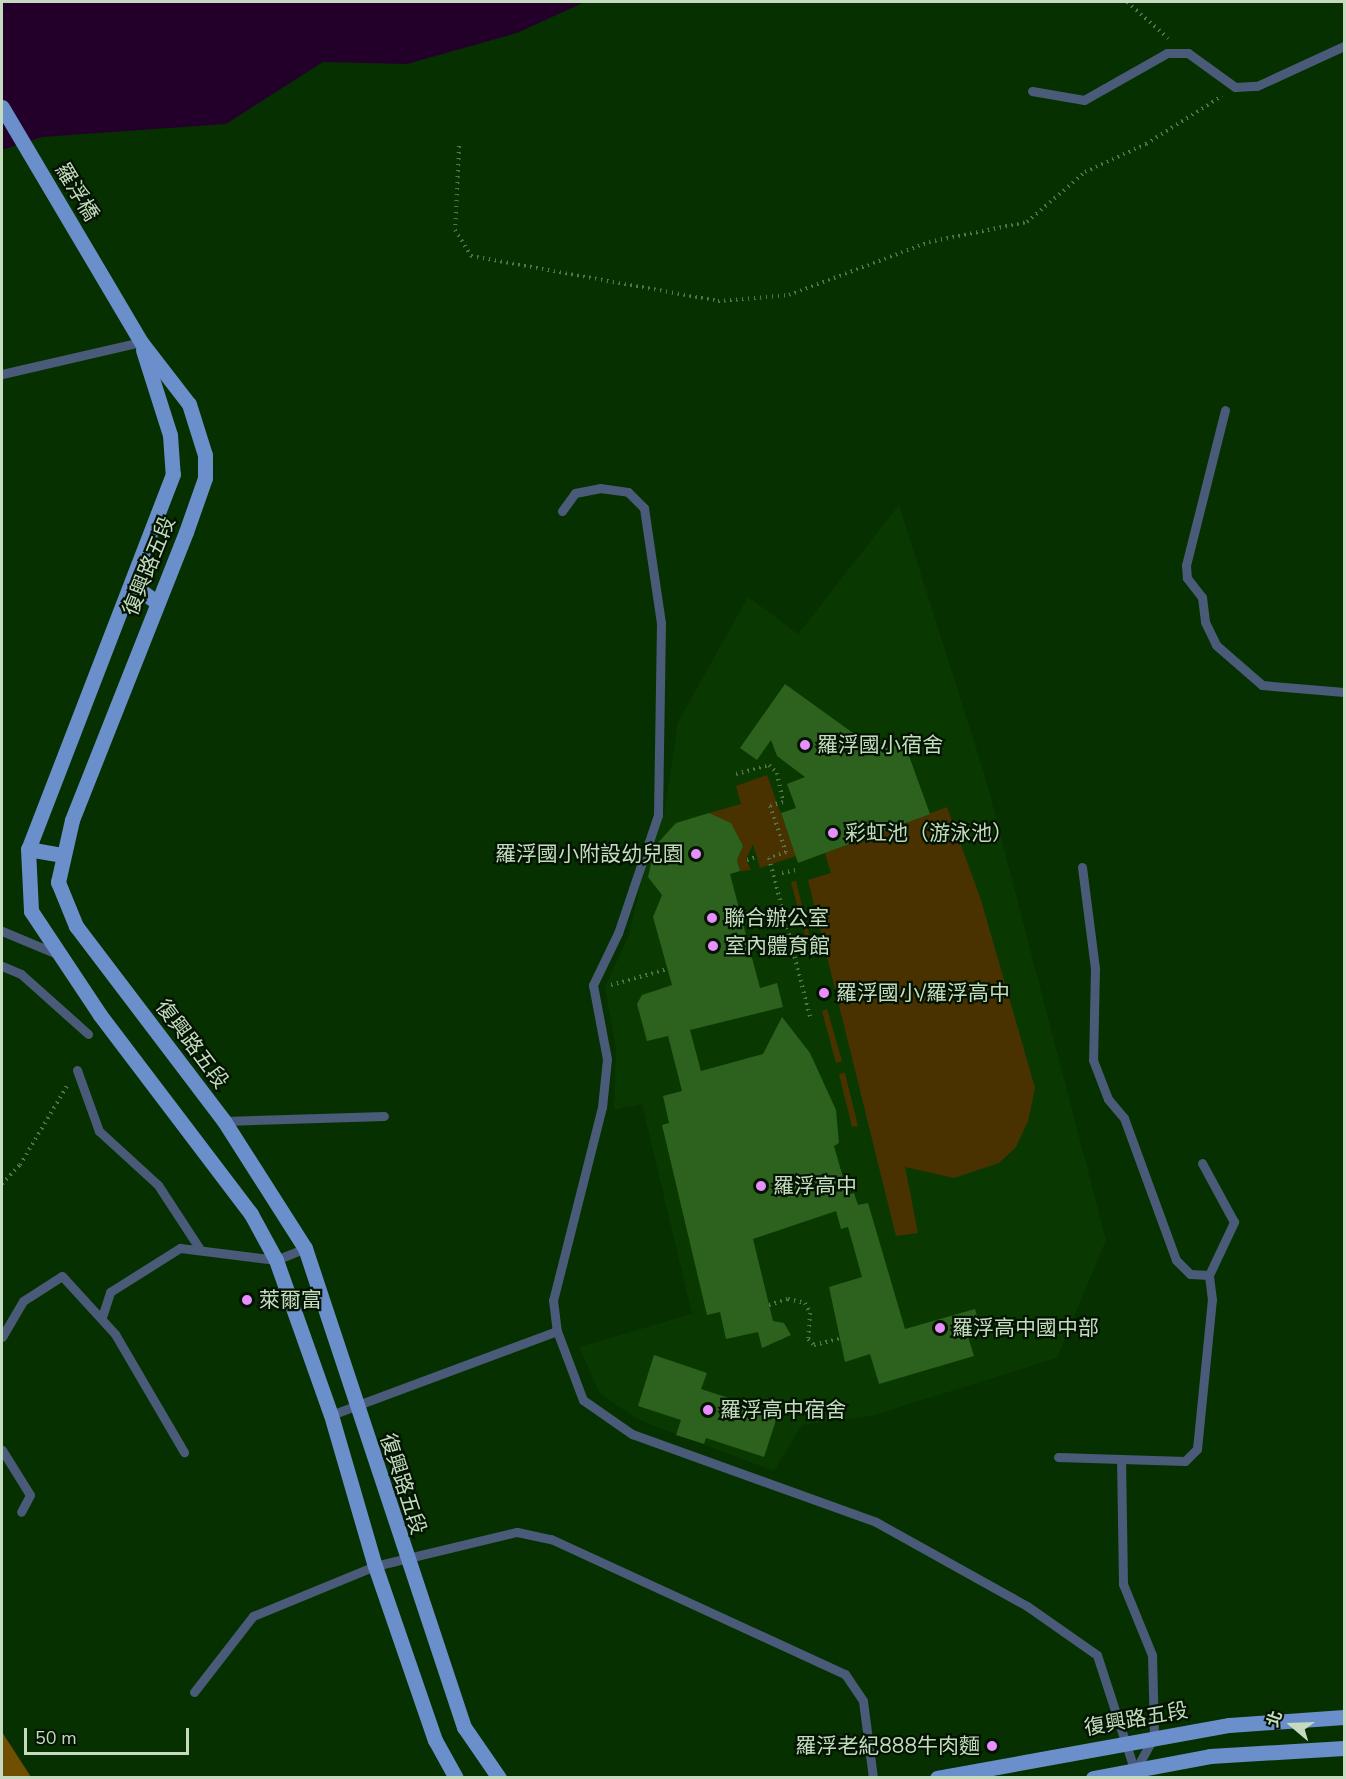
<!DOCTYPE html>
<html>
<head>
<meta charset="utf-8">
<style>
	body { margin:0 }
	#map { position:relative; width:1346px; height:1779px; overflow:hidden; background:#063000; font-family:"Nunito Sans","Noto Sans TC",sans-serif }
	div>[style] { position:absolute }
	.built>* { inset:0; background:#093900 }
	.green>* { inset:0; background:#4a3200 }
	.forest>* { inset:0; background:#714f01 }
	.water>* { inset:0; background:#22002a }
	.building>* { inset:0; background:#2c621d }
	.path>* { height:4px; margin-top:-2px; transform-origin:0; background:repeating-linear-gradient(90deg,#53754d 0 1.5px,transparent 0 6px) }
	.lane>* { height:9px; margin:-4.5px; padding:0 4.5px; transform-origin:4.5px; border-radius:4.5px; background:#495b79 }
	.primary>* { height:15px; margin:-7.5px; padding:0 7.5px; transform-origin:7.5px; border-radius:7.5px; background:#6a8fcb }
	.dots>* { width:16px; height:16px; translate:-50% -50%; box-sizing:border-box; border:3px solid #041402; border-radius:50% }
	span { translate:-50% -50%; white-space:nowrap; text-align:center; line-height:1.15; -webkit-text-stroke:4.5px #041402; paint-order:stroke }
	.street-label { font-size:21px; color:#c4dbbf }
	.poi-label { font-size:21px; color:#c4dbbf }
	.left { translate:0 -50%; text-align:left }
	.right { translate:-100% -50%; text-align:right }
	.frame { position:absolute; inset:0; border:3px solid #c4dbbf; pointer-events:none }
	.north { position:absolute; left:1262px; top:1695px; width:60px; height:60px; -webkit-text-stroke:4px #041402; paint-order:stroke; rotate:289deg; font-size:16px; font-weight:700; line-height:24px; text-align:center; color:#c4dbbf }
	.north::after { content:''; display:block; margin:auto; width:21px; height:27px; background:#c4dbbf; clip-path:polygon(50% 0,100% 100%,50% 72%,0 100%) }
	.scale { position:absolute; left:24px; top:1728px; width:165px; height:27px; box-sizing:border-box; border:3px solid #c4dbbf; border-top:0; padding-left:8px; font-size:18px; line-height:21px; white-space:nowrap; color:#c4dbbf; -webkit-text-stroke:4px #041402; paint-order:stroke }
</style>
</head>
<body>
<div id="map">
	<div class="built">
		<div style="clip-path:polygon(899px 505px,985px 776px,1106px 1240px,1057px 1358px,871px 1416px,802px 1425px,774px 1471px,639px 1420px,600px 1394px,579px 1347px,692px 1314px,642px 1104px,614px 1110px,616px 1048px,605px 987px,629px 935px,650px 844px,664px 815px,678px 722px,748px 597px,798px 634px)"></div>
	</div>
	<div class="green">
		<div style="clip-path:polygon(767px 775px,796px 856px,760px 868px,753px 844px,746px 859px,751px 870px,740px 871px,737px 860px,743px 846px,730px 822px,720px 825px,709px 813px,741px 804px,736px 786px)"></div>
		<div style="clip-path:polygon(947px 807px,981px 900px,1035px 1088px,1028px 1121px,1016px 1147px,999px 1163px,954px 1178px,905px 1167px,918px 1233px,896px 1236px,808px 880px,831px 873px,825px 853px)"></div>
		<div style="clip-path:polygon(796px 881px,811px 942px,807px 943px,791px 882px)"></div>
		<div style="clip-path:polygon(827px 1009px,842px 1061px,836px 1063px,822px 1011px)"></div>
		<div style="clip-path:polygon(845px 1073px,858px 1126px,852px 1127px,839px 1074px)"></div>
	</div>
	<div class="forest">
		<div style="clip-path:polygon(2px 1732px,31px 1777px,2px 1777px)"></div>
	</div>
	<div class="water">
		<div style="clip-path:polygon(2px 2px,585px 2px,517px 33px,407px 64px,323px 62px,226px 124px,42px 137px,2px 150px)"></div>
	</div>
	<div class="building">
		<div style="clip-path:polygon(785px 684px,878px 751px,904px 742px,930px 814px,798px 863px,781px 813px,796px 808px,787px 784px,805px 777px,777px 756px,771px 740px,757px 760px,740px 748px)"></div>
		<div style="clip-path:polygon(709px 813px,731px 823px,743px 846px,737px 860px,740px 871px,730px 874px,760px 988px,777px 983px,783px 1007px,690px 1030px,701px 1071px,763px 1054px,782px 1017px,810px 1053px,836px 1110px,839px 1143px,834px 1146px,848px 1195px,854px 1193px,858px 1205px,868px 1203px,905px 1329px,975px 1309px,980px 1326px,966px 1330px,974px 1356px,879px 1384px,870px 1354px,845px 1362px,829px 1287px,862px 1277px,848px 1227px,841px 1229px,836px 1211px,753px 1239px,773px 1321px,784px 1323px,791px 1335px,762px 1348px,758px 1332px,726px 1339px,720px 1312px,707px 1315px,662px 1125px,669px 1123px,663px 1096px,682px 1091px,668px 1036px,647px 1041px,637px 1004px,642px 995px,672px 985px,653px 917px,662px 895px,648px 877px,655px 846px,676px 823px)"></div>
		<div style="clip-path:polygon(654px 1355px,707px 1373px,701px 1389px,778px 1414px,764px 1457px,706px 1438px,704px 1444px,676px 1435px,681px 1420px,638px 1406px)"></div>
	</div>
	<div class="path">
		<div style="left:1127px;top:2px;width:55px;rotate:41.3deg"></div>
		<div style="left:459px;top:146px;width:84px;rotate:92.7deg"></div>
		<div style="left:455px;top:230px;width:31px;rotate:58deg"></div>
		<div style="left:471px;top:256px;width:251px;rotate:10.3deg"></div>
		<div style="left:718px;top:301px;width:71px;rotate:-4.8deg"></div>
		<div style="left:789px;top:295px;width:150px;rotate:-20.7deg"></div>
		<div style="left:929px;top:242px;width:100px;rotate:-11.5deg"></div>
		<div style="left:1027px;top:222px;width:77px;rotate:-40.8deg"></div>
		<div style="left:1085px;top:172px;width:67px;rotate:-24.7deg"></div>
		<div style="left:1146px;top:144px;width:90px;rotate:-32.3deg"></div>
		<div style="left:736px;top:774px;width:34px;rotate:-15deg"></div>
		<div style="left:769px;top:765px;width:11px;rotate:45deg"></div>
		<div style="left:777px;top:773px;width:30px;rotate:78deg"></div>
		<div style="left:783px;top:802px;width:14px;rotate:163deg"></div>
		<div style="left:770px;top:806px;width:49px;rotate:70.8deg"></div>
		<div style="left:786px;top:852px;width:18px;rotate:161deg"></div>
		<div style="left:769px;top:858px;width:164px;rotate:75.5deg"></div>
		<div style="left:747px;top:860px;width:9px;rotate:-18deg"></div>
		<div style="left:782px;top:873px;width:14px;rotate:-12deg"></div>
		<div style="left:611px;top:985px;width:59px;rotate:-15.7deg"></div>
		<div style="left:2px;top:1184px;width:26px;rotate:-47deg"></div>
		<div style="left:20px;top:1165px;width:92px;rotate:-59.3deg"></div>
		<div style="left:769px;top:1305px;width:20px;rotate:-18deg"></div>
		<div style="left:788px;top:1299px;width:17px;rotate:13deg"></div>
		<div style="left:805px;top:1303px;width:11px;rotate:63deg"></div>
		<div style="left:810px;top:1313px;width:26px;rotate:94deg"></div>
		<div style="left:808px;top:1339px;width:8px;rotate:45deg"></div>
		<div style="left:814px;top:1345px;width:30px;rotate:-14deg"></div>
	</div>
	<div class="lane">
		<div style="left:1032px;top:91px;width:53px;rotate:9.8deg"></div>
		<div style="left:1084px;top:100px;width:95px;rotate:-29.5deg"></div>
		<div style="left:1167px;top:53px;width:21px"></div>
		<div style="left:1188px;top:53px;width:58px;rotate:35.9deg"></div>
		<div style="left:1235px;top:87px;width:22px;rotate:-3deg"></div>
		<div style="left:1257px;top:86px;width:96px;rotate:-24.7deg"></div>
		<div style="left:2px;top:374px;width:143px;rotate:-13deg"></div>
		<div style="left:1225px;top:410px;width:160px;rotate:104.1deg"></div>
		<div style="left:1186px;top:565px;width:13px;rotate:86deg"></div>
		<div style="left:1187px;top:578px;width:24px;rotate:52deg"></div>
		<div style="left:1202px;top:597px;width:25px;rotate:83deg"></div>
		<div style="left:1205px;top:622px;width:25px;rotate:64deg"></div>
		<div style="left:1216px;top:645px;width:61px;rotate:41deg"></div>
		<div style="left:1262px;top:685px;width:82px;rotate:4.9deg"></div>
		<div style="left:562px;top:511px;width:22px;rotate:-54deg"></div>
		<div style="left:575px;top:493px;width:25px;rotate:-11deg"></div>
		<div style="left:600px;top:488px;width:28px;rotate:8deg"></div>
		<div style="left:628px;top:492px;width:23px;rotate:45deg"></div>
		<div style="left:644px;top:508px;width:116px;rotate:81.6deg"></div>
		<div style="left:661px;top:623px;width:192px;rotate:90.9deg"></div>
		<div style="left:658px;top:815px;width:125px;rotate:108.7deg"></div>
		<div style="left:618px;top:933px;width:58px;rotate:115.7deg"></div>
		<div style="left:593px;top:985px;width:75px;rotate:79.3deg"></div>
		<div style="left:607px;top:1059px;width:48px;rotate:95.9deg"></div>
		<div style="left:602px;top:1107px;width:199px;rotate:104.2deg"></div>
		<div style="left:553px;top:1300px;width:31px;rotate:83deg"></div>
		<div style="left:557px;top:1331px;width:74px;rotate:69.4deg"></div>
		<div style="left:583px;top:1400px;width:60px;rotate:34.8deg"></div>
		<div style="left:632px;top:1434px;width:259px;rotate:19.8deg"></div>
		<div style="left:876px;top:1522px;width:173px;rotate:29.1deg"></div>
		<div style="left:1027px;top:1606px;width:85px;rotate:35deg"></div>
		<div style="left:1097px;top:1655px;width:129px;rotate:72deg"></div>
		<div style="left:1082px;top:867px;width:102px;rotate:82.7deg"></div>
		<div style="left:1095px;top:968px;width:92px;rotate:91.2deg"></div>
		<div style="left:1093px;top:1060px;width:42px;rotate:69deg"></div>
		<div style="left:1108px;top:1099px;width:25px;rotate:50deg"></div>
		<div style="left:1124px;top:1118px;width:151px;rotate:69.9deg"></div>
		<div style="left:1176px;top:1260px;width:20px;rotate:45deg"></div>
		<div style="left:1190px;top:1274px;width:19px;rotate:3deg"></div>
		<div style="left:2px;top:931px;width:60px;rotate:22.7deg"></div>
		<div style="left:2px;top:966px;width:21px;rotate:23deg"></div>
		<div style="left:21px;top:974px;width:90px;rotate:41.8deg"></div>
		<div style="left:77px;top:1070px;width:65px;rotate:70.2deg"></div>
		<div style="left:99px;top:1131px;width:80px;rotate:42.5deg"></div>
		<div style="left:158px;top:1185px;width:75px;rotate:56.9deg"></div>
		<div style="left:224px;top:1121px;width:160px;rotate:-1.8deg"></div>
		<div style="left:102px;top:1317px;width:26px;rotate:-72deg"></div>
		<div style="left:110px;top:1292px;width:83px;rotate:-32.2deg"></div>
		<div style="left:180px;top:1248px;width:97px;rotate:7.1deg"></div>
		<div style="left:276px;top:1260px;width:31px;rotate:-22deg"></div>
		<div style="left:2px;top:1337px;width:42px;rotate:-59.7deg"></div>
		<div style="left:23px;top:1301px;width:46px;rotate:-32.7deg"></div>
		<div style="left:62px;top:1276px;width:79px;rotate:47.6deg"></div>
		<div style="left:115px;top:1334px;width:137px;rotate:59.7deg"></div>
		<div style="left:331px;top:1415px;width:241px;rotate:-20.4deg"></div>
		<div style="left:2px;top:1450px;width:53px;rotate:58.1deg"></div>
		<div style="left:30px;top:1495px;width:19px;rotate:118deg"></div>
		<div style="left:1058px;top:1457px;width:63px;rotate:1.8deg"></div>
		<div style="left:194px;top:1692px;width:96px;rotate:-52.2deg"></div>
		<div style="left:253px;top:1616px;width:132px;rotate:-22.3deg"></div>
		<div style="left:375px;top:1566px;width:146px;rotate:-13.5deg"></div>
		<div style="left:517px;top:1532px;width:35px;rotate:12deg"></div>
		<div style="left:551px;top:1539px;width:324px;rotate:24.7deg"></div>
		<div style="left:845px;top:1674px;width:32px;rotate:56deg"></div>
		<div style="left:863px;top:1701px;width:78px;rotate:82.6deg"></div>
		<div style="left:1136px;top:1769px;width:38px;rotate:-61deg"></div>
		<div style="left:1154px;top:1736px;width:81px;rotate:-91.4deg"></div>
		<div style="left:1152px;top:1655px;width:77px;rotate:-112.2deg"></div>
		<div style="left:1123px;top:1584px;width:125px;rotate:-90.9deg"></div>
		<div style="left:1121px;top:1459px;width:64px;rotate:1.8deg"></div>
		<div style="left:1185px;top:1461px;width:17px;rotate:-45deg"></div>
		<div style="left:1197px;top:1449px;width:150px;rotate:-84.3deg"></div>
		<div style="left:1212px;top:1300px;width:25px;rotate:-97deg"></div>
		<div style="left:1209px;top:1275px;width:59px;rotate:-64.7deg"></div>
		<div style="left:1234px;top:1222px;width:67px;rotate:-118.5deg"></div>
	</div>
	<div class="primary">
		<div style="left:2px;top:107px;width:273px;rotate:59.4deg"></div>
		<div style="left:141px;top:342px;width:78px;rotate:52.3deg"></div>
		<div style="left:189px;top:404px;width:53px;rotate:72.6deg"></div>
		<div style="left:205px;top:455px;width:23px;rotate:90deg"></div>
		<div style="left:205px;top:478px;width:57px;rotate:109.4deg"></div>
		<div style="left:186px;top:532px;width:310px;rotate:111.6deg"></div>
		<div style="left:72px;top:820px;width:64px;rotate:102.7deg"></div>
		<div style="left:58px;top:882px;width:48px;rotate:67.8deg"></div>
		<div style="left:76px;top:926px;width:245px;rotate:52.8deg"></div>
		<div style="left:224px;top:1121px;width:151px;rotate:57.5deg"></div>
		<div style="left:305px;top:1248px;width:505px;rotate:71.64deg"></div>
		<div style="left:464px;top:1727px;width:62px;rotate:55.5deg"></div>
		<div style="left:143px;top:350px;width:89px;rotate:72.4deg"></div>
		<div style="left:170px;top:435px;width:39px;rotate:86deg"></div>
		<div style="left:173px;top:474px;width:402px;rotate:111.1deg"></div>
		<div style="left:28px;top:849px;width:62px;rotate:87.2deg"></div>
		<div style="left:31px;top:911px;width:125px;rotate:56.4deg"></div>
		<div style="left:100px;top:1015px;width:250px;rotate:52.8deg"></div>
		<div style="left:251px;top:1214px;width:52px;rotate:61.5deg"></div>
		<div style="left:276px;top:1260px;width:164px;rotate:70.5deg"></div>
		<div style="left:331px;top:1415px;width:157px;rotate:73.8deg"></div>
		<div style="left:375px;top:1566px;width:184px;rotate:71deg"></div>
		<div style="left:435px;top:1740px;width:43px;rotate:61.1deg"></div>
		<div style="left:131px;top:584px;width:32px;rotate:35deg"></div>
		<div style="left:28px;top:849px;width:34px;rotate:10deg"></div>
		<div style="left:937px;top:1778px;width:297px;rotate:-10.3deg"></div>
		<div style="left:1229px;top:1725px;width:115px;rotate:-4deg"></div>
		<div style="left:1093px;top:1778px;width:119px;rotate:-10.6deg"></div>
		<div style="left:1210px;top:1756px;width:134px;rotate:-3.4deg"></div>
	</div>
	<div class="dots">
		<div style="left:805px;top:745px;background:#e98efe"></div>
		<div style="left:833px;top:833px;background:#e98efe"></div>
		<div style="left:696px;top:854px;background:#e98efe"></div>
		<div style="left:712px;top:918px;background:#e98efe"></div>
		<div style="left:713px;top:946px;background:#e98efe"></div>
		<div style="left:824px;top:993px;background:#e98efe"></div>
		<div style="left:761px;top:1186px;background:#e98efe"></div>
		<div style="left:247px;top:1300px;background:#e98efe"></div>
		<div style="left:940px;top:1328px;background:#e98efe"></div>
		<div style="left:708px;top:1410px;background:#e98efe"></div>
		<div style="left:992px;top:1746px;background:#e98efe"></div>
	</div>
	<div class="street-label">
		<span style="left:77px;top:192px;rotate:59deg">羅浮橋</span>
		<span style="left:149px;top:566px;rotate:-68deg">復興路五段</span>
		<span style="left:192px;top:1044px;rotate:53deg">復興路五段</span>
		<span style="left:403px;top:1484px;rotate:72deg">復興路五段</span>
		<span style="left:1136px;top:1719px;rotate:-10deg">復興路五段</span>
	</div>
	<div class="poi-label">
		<span class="left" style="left:817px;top:745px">羅浮國小宿舍</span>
		<span class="left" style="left:845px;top:833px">彩虹池（游泳池）</span>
		<span class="right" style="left:684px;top:854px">羅浮國小附設幼兒園</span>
		<span class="left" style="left:724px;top:918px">聯合辦公室</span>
		<span class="left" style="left:725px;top:946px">室內體育館</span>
		<span class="left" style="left:836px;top:993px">羅浮國小/羅浮高中</span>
		<span class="left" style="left:773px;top:1186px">羅浮高中</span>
		<span class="left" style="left:259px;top:1300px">萊爾富</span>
		<span class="left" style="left:952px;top:1328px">羅浮高中國中部</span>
		<span class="left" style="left:720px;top:1410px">羅浮高中宿舍</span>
		<span class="right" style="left:980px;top:1746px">羅浮老紀888牛肉麵</span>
	</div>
	<div class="frame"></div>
	<div class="north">北</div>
	<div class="scale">50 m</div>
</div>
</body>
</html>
